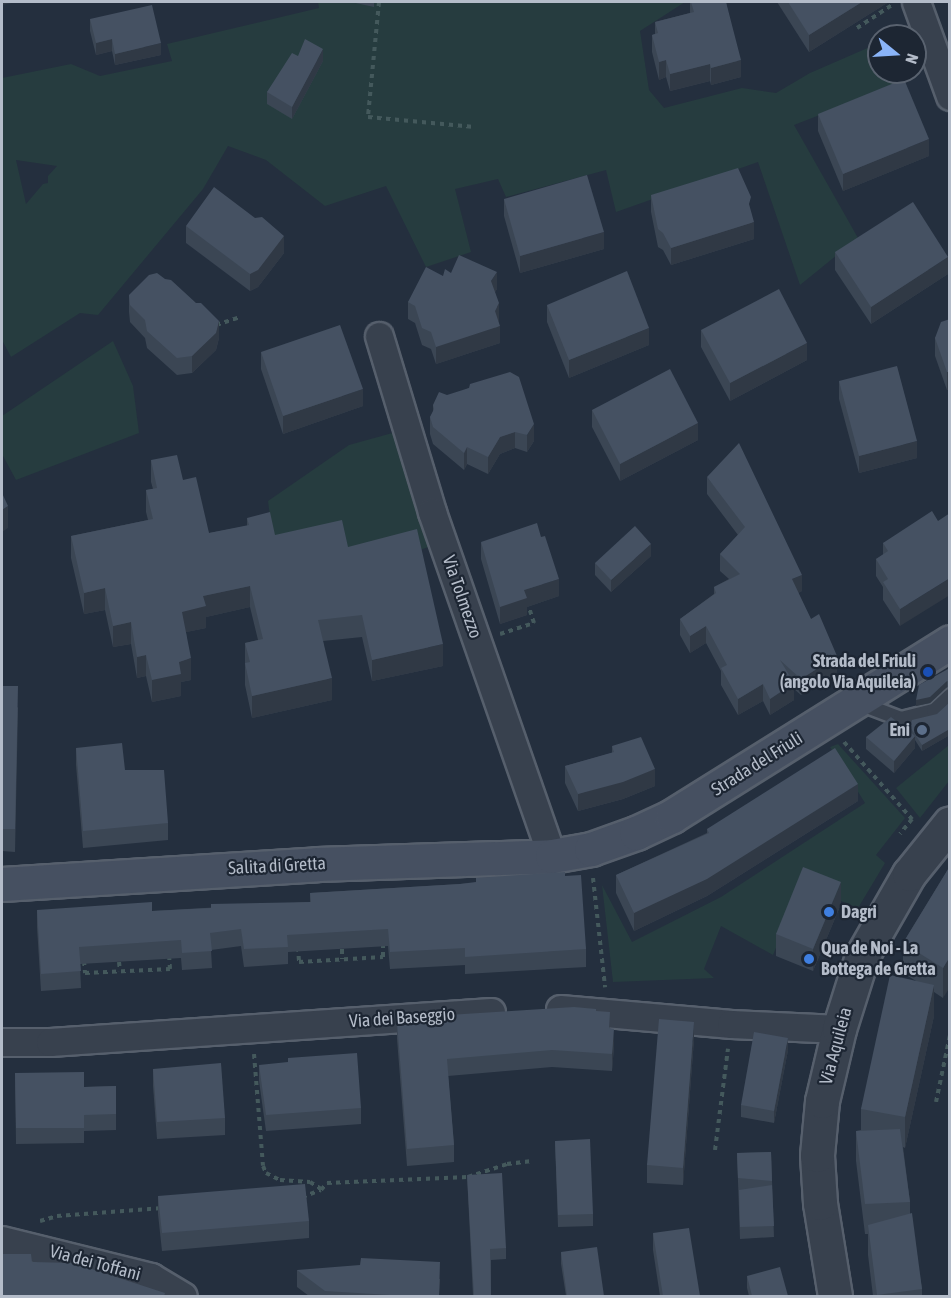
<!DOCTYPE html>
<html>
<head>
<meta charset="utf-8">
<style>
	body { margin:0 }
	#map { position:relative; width:951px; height:1298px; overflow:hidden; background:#242f3e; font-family:"Asap Condensed",sans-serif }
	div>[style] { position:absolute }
	.green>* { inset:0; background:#263c3f }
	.path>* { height:4px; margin-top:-2px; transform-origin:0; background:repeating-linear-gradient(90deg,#44595c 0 4.5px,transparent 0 9px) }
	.roads { filter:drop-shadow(2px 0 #565f6c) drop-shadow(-2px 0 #565f6c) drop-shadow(0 2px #565f6c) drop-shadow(0 -2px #565f6c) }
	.service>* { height:14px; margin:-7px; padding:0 7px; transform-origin:7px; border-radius:7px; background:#38414e }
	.minor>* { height:27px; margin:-13.5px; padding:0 13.5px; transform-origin:13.5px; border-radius:13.5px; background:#38414e }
	.tertiary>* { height:33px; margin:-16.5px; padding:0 16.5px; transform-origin:16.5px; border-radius:16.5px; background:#38414e }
	.secondary>* { height:33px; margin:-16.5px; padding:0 16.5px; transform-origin:16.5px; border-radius:16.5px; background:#465061 }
	.wall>* { inset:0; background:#3b4654 }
	.shaded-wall>* { inset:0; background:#303945 }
	.building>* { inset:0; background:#455162 }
	.dots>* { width:16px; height:16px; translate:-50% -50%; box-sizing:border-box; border:3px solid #1d2633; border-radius:50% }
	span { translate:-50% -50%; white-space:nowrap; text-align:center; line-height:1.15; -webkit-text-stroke:4.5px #1d2633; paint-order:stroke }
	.street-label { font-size:18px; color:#b4bcc9 }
	.poi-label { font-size:18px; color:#b4bcc9; font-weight:700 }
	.right { translate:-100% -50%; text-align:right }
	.left { translate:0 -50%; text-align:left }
	.frame { position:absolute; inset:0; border:3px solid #b4bcc9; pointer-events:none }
	.north { position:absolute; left:867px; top:24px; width:60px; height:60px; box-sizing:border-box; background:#1d2633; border:2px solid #59626f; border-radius:50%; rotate:108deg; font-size:16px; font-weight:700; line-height:24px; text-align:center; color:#b4bcc9 }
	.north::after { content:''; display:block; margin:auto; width:21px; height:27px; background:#8ab4f8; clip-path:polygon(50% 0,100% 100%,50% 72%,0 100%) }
</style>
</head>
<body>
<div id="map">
	<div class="green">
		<div style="clip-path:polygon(evenodd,318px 2px,685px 2px,640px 31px,649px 90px,664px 108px,742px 88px,776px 93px,810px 73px,879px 43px,879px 72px,896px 72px,902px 83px,794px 125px,858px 238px,800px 285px,758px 162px,616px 212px,606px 170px,506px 197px,498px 179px,455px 189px,471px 252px,426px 267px,386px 186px,325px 206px,266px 160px,228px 146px,203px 189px,98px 315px,80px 313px,11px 357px,2px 340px,2px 78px,71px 64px,100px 76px,172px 61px,167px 44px,319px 8px,318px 2px,16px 160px,57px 166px,48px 176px,48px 183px,43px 184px,26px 204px,16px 160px)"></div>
		<div style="clip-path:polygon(113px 341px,133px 386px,139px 433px,16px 480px,2px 454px,2px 416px)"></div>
		<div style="clip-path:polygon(396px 432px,434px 545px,417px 551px,275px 557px,268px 501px,349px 445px)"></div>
		<div style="clip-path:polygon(838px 744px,905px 818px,876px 855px,885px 863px,858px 908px,802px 885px,773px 955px,721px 926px,704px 969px,714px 978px,613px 982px,602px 885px,632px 942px,721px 897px,865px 803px,830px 747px)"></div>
		<div style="clip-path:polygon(949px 745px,949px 781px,920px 818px,896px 788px)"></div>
	</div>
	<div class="path">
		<div style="left:379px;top:2px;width:116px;rotate:95.5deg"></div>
		<div style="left:368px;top:117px;width:107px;rotate:5.3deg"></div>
		<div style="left:857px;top:28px;width:42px;rotate:-33.3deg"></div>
		<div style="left:216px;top:325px;width:26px;rotate:-18deg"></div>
		<div style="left:500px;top:634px;width:36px;rotate:-18deg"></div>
		<div style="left:534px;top:623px;width:22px;rotate:-108deg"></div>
		<div style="left:844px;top:742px;width:103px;rotate:48.6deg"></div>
		<div style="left:912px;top:819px;width:19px;rotate:129deg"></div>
		<div style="left:593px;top:878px;width:110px;rotate:83.7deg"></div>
		<div style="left:298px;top:947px;width:15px;rotate:86deg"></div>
		<div style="left:299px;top:962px;width:84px;rotate:-3.4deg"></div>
		<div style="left:383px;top:957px;width:13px;rotate:-90deg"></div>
		<div style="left:342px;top:949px;width:10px;rotate:90deg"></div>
		<div style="left:84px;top:961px;width:12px;rotate:85deg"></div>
		<div style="left:85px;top:973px;width:85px;rotate:-2.7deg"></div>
		<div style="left:170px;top:969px;width:15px;rotate:-94deg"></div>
		<div style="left:119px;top:962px;width:9px;rotate:84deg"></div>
		<div style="left:254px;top:1054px;width:112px;rotate:85.4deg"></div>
		<div style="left:263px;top:1166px;width:8px;rotate:67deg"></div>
		<div style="left:266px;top:1173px;width:16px;rotate:27deg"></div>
		<div style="left:280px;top:1180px;width:30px;rotate:4deg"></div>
		<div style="left:310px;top:1182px;width:13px;rotate:32deg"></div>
		<div style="left:936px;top:1102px;width:68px;rotate:-78.2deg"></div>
		<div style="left:715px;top:1150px;width:102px;rotate:-82.7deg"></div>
		<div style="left:302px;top:1197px;width:20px;rotate:-20deg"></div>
		<div style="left:321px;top:1190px;width:9px;rotate:-49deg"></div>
		<div style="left:327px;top:1183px;width:141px;rotate:-2.4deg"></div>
		<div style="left:468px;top:1177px;width:41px;rotate:-18.4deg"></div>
		<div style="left:507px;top:1164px;width:25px;rotate:-7deg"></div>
		<div style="left:40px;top:1221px;width:18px;rotate:-16deg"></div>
		<div style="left:57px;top:1216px;width:106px;rotate:-4.3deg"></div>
	</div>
	<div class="roads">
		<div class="service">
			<div style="left:859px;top:703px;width:45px;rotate:20.9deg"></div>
			<div style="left:901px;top:719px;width:34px;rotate:-14deg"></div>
			<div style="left:934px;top:711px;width:22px;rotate:-43deg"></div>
		</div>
		<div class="minor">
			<div style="left:916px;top:2px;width:100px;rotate:70.1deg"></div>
			<div style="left:379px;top:336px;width:184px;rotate:73.2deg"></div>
			<div style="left:432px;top:512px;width:364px;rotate:70.8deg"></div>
			<div style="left:560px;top:1009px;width:172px;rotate:5deg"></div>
			<div style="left:731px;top:1024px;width:108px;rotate:2.7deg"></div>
			<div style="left:2px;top:1042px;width:48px"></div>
			<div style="left:50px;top:1042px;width:442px;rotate:-3.9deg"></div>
			<div style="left:2px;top:1240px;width:154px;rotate:13.9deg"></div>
			<div style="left:151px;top:1277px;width:37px;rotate:31deg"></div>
		</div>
		<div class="tertiary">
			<div style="left:835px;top:1296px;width:94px;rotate:-99.2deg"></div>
			<div style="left:820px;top:1203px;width:48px;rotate:-93.6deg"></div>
			<div style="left:817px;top:1155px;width:54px;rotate:-84.7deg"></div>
			<div style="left:822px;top:1101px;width:74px;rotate:-76.7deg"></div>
			<div style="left:839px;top:1029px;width:77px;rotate:-72.5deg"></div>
			<div style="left:862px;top:956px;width:95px;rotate:-60.2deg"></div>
			<div style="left:909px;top:874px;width:65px;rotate:-51.2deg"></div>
		</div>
		<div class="secondary">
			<div style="left:2px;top:884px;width:316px;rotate:-3.6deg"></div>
			<div style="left:317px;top:864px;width:235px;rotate:-1.9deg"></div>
			<div style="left:552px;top:856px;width:40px;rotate:-10deg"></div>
			<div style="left:591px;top:849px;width:48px;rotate:-19.6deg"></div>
			<div style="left:636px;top:833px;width:40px;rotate:-25deg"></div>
			<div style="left:672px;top:816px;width:328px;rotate:-32deg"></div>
		</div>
	</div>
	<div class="wall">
		<div style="clip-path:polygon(351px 2px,374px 2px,374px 7px)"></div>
		<div style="clip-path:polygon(690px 2px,726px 2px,741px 77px,711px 85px,710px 81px,670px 91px,666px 77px,659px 80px,652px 52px,652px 35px,655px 34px,655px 22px,690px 13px)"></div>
		<div style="clip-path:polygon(777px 2px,887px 2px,887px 3px,809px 52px)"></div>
		<div style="clip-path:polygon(90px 19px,161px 55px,115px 65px,112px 51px,96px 55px,90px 31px)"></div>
		<div style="clip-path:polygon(298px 56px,323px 61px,292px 119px,267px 104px,267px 92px)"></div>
		<div style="clip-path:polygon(818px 114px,929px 156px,843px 191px,818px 131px)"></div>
		<div style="clip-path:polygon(651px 195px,751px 212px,754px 239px,671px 265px,663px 250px,658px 247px,651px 212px)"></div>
		<div style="clip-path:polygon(504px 199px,604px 249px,520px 273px,504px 216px)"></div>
		<div style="clip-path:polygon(186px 226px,284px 253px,258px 287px,250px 291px,186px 243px)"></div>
		<div style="clip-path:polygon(835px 252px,948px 274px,871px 324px,835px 270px)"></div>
		<div style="clip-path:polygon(451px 273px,497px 289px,495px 292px,499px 320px,498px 321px,500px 343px,436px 364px,431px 349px,422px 345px,415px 323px,408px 319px,408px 302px,443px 276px)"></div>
		<div style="clip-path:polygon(129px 295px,219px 338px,216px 350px,192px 373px,177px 375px,147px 348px,145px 338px,130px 322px,129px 312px)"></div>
		<div style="clip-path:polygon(547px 305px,649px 345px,569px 378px,547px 322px)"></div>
		<div style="clip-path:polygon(950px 319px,950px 389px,947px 390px,935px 356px,935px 338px)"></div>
		<div style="clip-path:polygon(701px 330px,807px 360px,730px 401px,701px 347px)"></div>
		<div style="clip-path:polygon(261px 352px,363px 406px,283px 434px,261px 369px)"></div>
		<div style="clip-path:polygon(839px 381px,917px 458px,859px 473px,839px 399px)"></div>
		<div style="clip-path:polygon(469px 388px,534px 441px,527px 452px,515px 448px,500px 454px,488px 474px,467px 464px,464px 470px,433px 444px,430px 434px,430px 417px,433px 412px,433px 405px)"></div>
		<div style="clip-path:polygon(592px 410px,698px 440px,620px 481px,592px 427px)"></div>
		<div style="clip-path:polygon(151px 460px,183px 480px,209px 533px,247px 526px,247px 518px,275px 535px,348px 547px,443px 666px,372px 681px,362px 637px,323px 641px,332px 700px,252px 718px,245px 685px,245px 643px,258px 640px,250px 607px,206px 617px,206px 628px,186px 632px,191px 680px,181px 682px,181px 696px,152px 702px,146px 676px,137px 678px,131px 644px,113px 647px,105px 610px,84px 614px,71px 558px,71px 536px,148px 520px,146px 512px,146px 490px,153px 489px,151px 482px)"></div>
		<div style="clip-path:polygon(707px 477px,802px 591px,798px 593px,837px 672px,801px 695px,794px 689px,794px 700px,770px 715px,763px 701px,738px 715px,721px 685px,721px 671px,706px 643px,690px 653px,680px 635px,680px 619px,714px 594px,714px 587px,729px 579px,720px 571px,720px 554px,738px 535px,707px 494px)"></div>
		<div style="clip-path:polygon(938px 521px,900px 626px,883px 600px,883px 587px,876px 576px,876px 559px,883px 555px,883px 543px)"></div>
		<div style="clip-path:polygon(481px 542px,559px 596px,527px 607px,527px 615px,500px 624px,481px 559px)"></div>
		<div style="clip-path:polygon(651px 556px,611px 592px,595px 575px,595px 563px)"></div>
		<div style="clip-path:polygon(950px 671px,950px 688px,947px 687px,930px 703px,916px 706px)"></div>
		<div style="clip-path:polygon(2px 686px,18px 708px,15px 852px,2px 851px)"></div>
		<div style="clip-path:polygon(950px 702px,950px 731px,948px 736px,922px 751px,915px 740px,915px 748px,894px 773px,866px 749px,866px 737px,910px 732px,910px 727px,937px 714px)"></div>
		<div style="clip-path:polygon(612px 746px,655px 786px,623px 799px,578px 811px,565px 783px,565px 766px,612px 753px)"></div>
		<div style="clip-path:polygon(76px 748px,125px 770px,168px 823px,168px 840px,83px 848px,76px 765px)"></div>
		<div style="clip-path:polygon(858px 801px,707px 896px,634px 931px,616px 893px,616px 875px,707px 833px,707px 829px)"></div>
		<div style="clip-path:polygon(950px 866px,943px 998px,934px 992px,934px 1016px,905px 1148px,903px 1147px,910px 1202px,910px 1214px,922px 1289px,922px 1296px,873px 1296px,868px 1255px,868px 1234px,865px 1234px,856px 1161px,856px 1131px,861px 1130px,861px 1109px,916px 981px,903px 973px,903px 943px)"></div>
		<div style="clip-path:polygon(565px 876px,586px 949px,586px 967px,465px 974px,465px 965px,390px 969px,388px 946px,288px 952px,288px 964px,244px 967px,241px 946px,211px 950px,212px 968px,182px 970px,181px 958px,80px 964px,81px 988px,41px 991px,37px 927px,37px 910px,152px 911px,310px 902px,310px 893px,460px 884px)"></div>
		<div style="clip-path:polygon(841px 904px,813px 971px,776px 956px,776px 934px)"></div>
		<div style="clip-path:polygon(596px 1011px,610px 1028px,614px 1046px,612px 1071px,552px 1067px,448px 1076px,454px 1145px,454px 1162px,407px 1166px,397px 1039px,397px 1022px)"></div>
		<div style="clip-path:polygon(694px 1039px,683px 1185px,647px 1183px,647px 1165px)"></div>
		<div style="clip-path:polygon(788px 1050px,774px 1123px,741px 1117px,741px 1105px)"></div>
		<div style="clip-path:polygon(259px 1065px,361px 1108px,361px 1124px,266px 1131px,259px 1081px)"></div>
		<div style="clip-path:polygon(153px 1069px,225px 1118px,225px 1135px,157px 1139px,153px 1086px)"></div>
		<div style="clip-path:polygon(15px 1073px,84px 1087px,116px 1086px,116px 1130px,84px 1131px,84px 1143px,16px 1144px)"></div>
		<div style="clip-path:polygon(555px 1141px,593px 1214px,593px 1226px,558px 1227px)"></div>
		<div style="clip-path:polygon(771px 1152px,774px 1237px,740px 1239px,737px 1153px)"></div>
		<div style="clip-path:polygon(467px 1175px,506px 1248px,506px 1259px,491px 1260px,491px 1296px,473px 1296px)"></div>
		<div style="clip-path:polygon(158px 1196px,309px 1221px,309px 1238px,162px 1251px,158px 1214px)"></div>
		<div style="clip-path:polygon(653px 1233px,700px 1296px,660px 1296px,653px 1250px)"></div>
		<div style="clip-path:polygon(561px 1252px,604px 1296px,566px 1296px,561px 1264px)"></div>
		<div style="clip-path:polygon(297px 1270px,440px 1279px,439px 1296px,309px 1296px,297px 1287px)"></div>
		<div style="clip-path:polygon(747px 1276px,788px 1296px,749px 1296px,747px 1288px)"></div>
	</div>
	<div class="shaded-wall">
		<div style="clip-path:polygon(2px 2px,17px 2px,2px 5px)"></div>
		<div style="clip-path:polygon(862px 2px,887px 2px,887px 3px,809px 52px,809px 35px)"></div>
		<div style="clip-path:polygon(112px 39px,112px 51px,96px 55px,96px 43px)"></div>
		<div style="clip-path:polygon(161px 43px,161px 55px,115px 65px,115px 54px)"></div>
		<div style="clip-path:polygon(323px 49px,323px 61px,292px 119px,292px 107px)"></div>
		<div style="clip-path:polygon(666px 60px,666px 77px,659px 80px,659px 62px)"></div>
		<div style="clip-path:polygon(741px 60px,741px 77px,711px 85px,711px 68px)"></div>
		<div style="clip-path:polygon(710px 64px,710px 81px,670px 91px,670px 74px)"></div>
		<div style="clip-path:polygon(929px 139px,929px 156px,843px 191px,843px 174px)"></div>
		<div style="clip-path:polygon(754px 222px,754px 239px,671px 265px,671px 248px)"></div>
		<div style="clip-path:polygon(604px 232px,604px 249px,520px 273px,520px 256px)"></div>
		<div style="clip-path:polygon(284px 236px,284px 253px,258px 287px,250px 291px,250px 274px)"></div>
		<div style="clip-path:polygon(948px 257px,948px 274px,871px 324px,871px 307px)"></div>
		<div style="clip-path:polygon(497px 272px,497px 289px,491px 298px,491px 281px)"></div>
		<div style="clip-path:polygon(499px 303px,499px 320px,495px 328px,500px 326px,500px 343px,436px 364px,436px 347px,495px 311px)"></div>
		<div style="clip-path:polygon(219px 321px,219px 338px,216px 350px,192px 373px,192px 356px)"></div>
		<div style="clip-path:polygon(649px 328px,649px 345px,569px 378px,569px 360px)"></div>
		<div style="clip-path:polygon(807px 343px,807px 360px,730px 401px,730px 383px)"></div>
		<div style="clip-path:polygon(947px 372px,950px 372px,950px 389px,947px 390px)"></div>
		<div style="clip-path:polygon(363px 389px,363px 406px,283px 434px,283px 416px)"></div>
		<div style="clip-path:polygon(698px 423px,698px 440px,620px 481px,620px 464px)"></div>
		<div style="clip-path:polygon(534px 424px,534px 441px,527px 452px,527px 435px)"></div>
		<div style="clip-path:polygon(515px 432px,515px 448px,500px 454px,488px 474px,488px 457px,500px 437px)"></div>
		<div style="clip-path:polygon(917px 441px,917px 458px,859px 473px,859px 456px)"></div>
		<div style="clip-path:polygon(467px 447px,467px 464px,464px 470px,464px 453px)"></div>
		<div style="clip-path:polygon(8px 506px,8px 528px,2px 532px,2px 510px)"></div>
		<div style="clip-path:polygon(651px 544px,651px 556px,611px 592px,611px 580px)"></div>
		<div style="clip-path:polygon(802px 575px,802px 591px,792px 596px,792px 579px)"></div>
		<div style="clip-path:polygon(950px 578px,950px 595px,900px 626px,900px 609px)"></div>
		<div style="clip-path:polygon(559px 579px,559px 596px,527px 607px,527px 615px,500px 624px,500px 607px,524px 590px)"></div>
		<div style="clip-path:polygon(250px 586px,250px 607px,206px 617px,206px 628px,182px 633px,182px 612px,203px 596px)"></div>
		<div style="clip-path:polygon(105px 588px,105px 610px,84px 614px,84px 593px)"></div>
		<div style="clip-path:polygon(131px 622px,131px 644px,113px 647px,113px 626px)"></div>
		<div style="clip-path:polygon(706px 626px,706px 643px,690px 653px,690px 636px)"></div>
		<div style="clip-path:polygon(443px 644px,443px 666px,372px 681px,372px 660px)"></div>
		<div style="clip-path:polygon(146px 655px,146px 676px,137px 678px,137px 657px)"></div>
		<div style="clip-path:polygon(837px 656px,837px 672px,801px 695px,801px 679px)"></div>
		<div style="clip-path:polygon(191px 658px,191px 680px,181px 682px,181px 696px,152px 702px,152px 680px,179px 662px)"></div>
		<div style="clip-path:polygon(332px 678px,332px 700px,252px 718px,252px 696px)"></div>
		<div style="clip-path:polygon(947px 681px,947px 687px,930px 703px,916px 706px,916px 700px)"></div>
		<div style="clip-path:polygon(794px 683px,794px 700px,770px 715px,770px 699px)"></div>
		<div style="clip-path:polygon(763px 684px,763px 701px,738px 715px,738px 699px)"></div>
		<div style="clip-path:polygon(950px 725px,948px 736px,922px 751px,922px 745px)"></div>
		<div style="clip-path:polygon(915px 736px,915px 748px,894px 773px,894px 761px)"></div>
		<div style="clip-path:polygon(655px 769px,655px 786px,623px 799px,578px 811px,578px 794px)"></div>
		<div style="clip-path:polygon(858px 784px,858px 801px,707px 896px,634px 931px,634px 913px)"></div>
		<div style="clip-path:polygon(841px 882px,841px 904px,813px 971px,813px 949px)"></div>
		<div style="clip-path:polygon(950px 957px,950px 987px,943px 998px,943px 968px)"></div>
		<div style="clip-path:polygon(934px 985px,934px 1016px,905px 1148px,905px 1117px)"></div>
		<div style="clip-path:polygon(694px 1022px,694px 1039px,683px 1185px,683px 1168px)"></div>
		<div style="clip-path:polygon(614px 1029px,614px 1046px,612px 1071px,612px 1054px)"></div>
		<div style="clip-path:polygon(788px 1038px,788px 1050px,774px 1123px,774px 1111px)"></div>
	</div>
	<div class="building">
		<div style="clip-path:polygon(691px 2px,726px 2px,741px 60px,711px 68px,710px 64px,670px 74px,666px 60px,659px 62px,652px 35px,658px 33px,655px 22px,694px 12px)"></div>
		<div style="clip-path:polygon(788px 2px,862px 2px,809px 35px)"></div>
		<div style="clip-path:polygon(152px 5px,161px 43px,115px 54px,112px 39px,96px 43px,90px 19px)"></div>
		<div style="clip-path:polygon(305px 39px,323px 49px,292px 107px,267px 92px,292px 53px,298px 56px)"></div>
		<div style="clip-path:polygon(904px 79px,929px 139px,843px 174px,818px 114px)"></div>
		<div style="clip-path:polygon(738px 168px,751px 197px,749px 204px,754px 222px,671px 248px,663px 233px,658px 229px,651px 195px)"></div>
		<div style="clip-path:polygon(587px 175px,604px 232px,520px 256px,504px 199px)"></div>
		<div style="clip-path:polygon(214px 187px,255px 218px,262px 217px,284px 236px,258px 270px,250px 274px,186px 226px)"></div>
		<div style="clip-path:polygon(913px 202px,948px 257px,871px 307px,835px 252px)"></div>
		<div style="clip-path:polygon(459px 255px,497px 272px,491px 281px,499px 303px,495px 311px,500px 326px,436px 347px,431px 332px,422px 328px,415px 306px,408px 302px,426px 267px,443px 276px,445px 269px,451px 273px)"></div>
		<div style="clip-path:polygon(627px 271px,649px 328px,569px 360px,547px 305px)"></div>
		<div style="clip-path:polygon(157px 273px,165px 279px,171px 280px,196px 303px,201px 303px,219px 321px,216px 333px,192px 356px,177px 358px,147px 331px,145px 320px,130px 305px,129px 295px,149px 275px)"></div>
		<div style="clip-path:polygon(779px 289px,807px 343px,730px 383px,701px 330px)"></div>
		<div style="clip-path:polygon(950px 319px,950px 372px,947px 372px,935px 338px,941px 322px)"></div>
		<div style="clip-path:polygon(340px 325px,363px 389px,283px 416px,261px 352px)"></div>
		<div style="clip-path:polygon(897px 366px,917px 441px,859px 456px,839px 381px)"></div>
		<div style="clip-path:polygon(670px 369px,698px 423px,620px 464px,592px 410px)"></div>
		<div style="clip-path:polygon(510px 372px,519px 377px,534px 424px,527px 435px,515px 432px,500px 437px,488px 457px,467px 447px,464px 453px,433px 427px,430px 417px,434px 409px,433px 405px,439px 392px,447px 395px,469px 388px,470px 384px)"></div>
		<div style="clip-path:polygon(739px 443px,802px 575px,792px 579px,811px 619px,819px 614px,837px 656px,801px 679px,780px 660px,794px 683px,770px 699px,763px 684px,738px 699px,721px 668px,727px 665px,706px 626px,690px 636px,680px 619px,716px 593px,714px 587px,740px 574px,720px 554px,745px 527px,707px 477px)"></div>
		<div style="clip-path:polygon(177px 455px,183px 480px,196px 477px,209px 533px,249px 525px,247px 518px,270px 512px,275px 535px,342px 520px,348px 547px,417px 529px,443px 644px,372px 660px,362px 615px,318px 620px,332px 678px,252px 696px,245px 663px,250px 662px,245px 643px,263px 639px,250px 586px,203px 596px,206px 606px,182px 612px,191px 658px,179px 662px,181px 674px,152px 680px,146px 655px,137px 657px,131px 622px,113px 626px,105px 588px,84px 593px,71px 536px,153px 519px,146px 490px,157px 488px,151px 460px)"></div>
		<div style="clip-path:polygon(2px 493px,8px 506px,2px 510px)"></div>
		<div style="clip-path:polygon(932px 511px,938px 521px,950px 513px,950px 578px,900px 609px,883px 582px,888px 579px,876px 559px,888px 551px,883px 543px)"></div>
		<div style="clip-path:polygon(537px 523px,541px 537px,545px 536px,559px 579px,524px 590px,527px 598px,500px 607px,481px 542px)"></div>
		<div style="clip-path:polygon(635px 526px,651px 544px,611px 580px,595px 563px)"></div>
		<div style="clip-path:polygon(948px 669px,950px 671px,950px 682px,947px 681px,930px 697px,916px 700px,919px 685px)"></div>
		<div style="clip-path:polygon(2px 686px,18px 686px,15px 829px,2px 829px)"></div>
		<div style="clip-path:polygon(950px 702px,950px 725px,948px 730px,922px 745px,910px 727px,912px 720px,937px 714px)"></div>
		<div style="clip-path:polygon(891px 717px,915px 736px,894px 761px,866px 737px)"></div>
		<div style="clip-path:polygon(641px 737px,655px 769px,623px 782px,578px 794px,565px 766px,614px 752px,612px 746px)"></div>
		<div style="clip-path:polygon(122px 743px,125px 770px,164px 770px,168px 823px,83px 831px,76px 748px)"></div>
		<div style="clip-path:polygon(835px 748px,858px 784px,707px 879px,634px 913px,616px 875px,709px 833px,707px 829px)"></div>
		<div style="clip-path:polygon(950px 866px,950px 957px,943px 968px,903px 943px)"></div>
		<div style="clip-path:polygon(803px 867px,841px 882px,813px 949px,776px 934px)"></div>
		<div style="clip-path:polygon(565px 872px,565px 876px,581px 875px,586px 949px,465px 957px,465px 948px,390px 952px,388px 929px,287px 935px,288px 947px,244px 949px,241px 929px,210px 933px,212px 951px,182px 953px,181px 940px,79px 947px,81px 971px,41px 974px,37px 910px,152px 902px,152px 911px,211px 908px,211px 904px,311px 902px,310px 893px,460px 884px,476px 882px,476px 878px)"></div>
		<div style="clip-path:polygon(890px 975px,934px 985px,905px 1117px,861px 1109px)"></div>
		<div style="clip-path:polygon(574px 1007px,596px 1009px,596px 1011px,610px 1012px,609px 1028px,614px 1029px,612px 1054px,552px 1050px,447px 1059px,454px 1145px,407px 1149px,397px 1022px,417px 1020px,417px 1017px)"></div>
		<div style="clip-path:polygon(659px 1019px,694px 1022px,683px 1168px,647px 1165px)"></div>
		<div style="clip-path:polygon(754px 1032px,788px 1038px,774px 1111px,741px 1105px)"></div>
		<div style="clip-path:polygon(357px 1053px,361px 1108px,266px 1115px,259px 1065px,288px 1062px,288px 1058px)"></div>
		<div style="clip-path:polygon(221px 1063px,225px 1118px,157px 1122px,153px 1069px)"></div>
		<div style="clip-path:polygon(84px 1072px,84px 1087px,116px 1086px,116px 1114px,84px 1115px,84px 1128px,16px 1128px,15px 1073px)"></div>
		<div style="clip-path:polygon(900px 1129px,910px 1202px,865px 1204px,856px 1131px)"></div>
		<div style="clip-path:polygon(590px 1139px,593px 1214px,558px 1215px,555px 1141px)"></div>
		<div style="clip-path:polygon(771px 1152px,772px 1181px,738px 1178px,737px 1153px)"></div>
		<div style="clip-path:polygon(502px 1173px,506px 1248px,490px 1249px,491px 1296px,474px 1296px,467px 1175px)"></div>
		<div style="clip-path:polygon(305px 1184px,309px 1221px,162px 1233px,158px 1196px)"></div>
		<div style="clip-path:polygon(772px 1185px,774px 1226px,740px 1227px,739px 1190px)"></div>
		<div style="clip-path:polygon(912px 1213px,922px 1289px,877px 1295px,868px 1225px)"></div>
		<div style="clip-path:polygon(689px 1228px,700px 1296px,663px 1296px,653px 1233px)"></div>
		<div style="clip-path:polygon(597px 1247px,604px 1296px,567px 1296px,561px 1252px)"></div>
		<div style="clip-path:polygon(2px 1254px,31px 1254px,32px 1262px,73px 1263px,165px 1293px,164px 1296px,2px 1296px)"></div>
		<div style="clip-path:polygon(361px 1258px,440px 1262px,439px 1296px,405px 1296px,325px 1291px,297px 1270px,360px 1265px)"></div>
		<div style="clip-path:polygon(780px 1267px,788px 1296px,752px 1296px,747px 1276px)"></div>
	</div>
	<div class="dots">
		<div style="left:928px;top:672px;background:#1a4fb4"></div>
		<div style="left:922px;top:730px;background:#5c6f8a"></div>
		<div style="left:829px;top:912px;background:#3f7fe0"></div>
		<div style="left:809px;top:959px;background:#3f7fe0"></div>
	</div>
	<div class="street-label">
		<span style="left:462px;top:597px;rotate:71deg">Via Tolmezzo</span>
		<span style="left:757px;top:764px;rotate:-32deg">Strada del Friuli</span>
		<span style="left:277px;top:866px;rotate:-3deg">Salita di Gretta</span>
		<span style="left:402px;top:1018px;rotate:-4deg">Via dei Baseggio</span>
		<span style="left:836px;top:1046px;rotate:-75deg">Via Aquileia</span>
		<span style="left:95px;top:1263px;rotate:15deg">Via dei Toffani</span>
	</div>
	<div class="poi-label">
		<span class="right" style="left:916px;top:672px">Strada del Friuli<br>(angolo Via Aquileia)</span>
		<span class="right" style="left:910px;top:730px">Eni</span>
		<span class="left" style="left:841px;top:912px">Dagri</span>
		<span class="left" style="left:821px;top:959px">Qua de Noi - La<br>Bottega de Gretta</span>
	</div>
	<div class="frame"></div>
	<div class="north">N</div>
</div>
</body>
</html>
